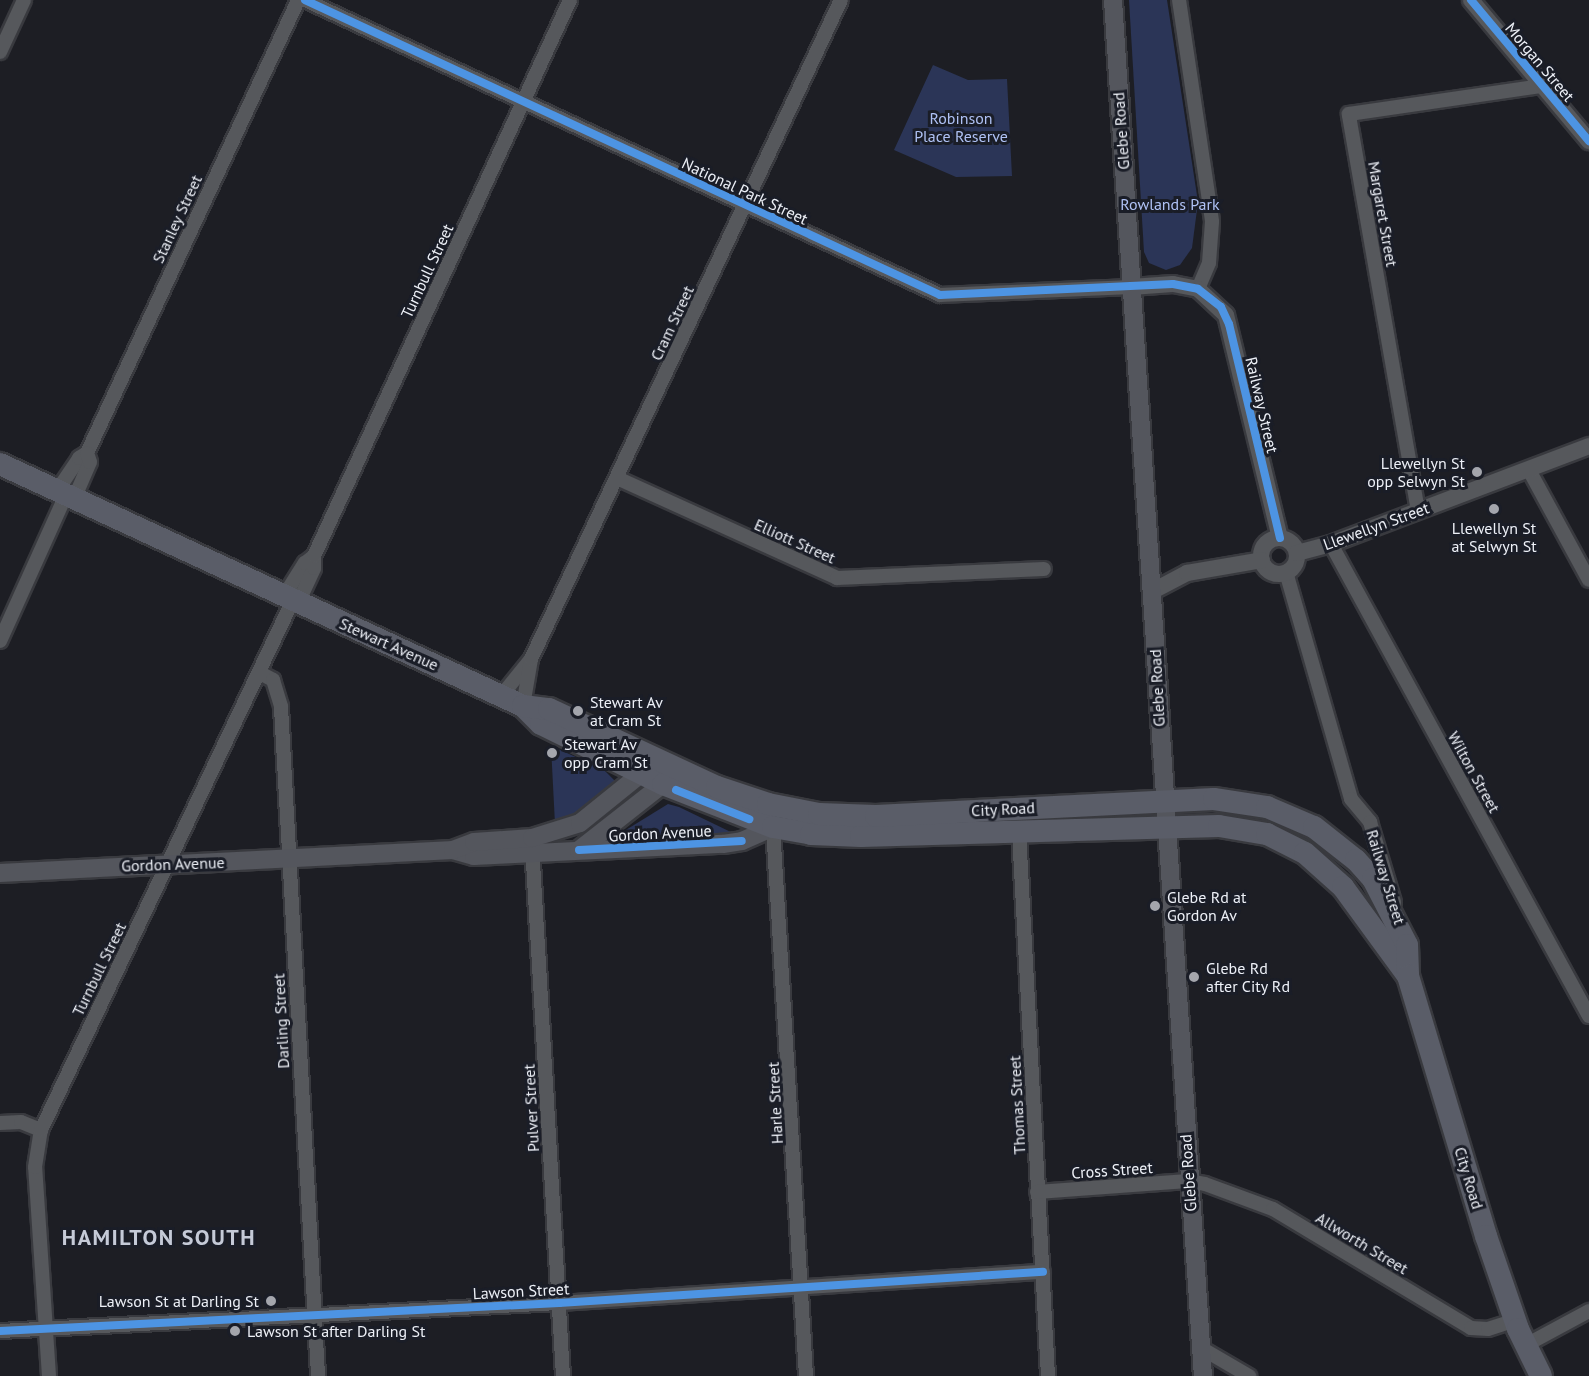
<!DOCTYPE html>
<html>
<head>
<meta charset="utf-8">
<style>
	body { margin:0 }
	#map { position:relative; width:1589px; height:1376px; overflow:hidden; background:#1d1e24; font-family:"PT Sans",sans-serif }
	div>[style] { position:absolute }
	.green>* { inset:0; background:#2b3557 }
	.roads { filter:drop-shadow(2px 0 #393a3f) drop-shadow(-2px 0 #393a3f) drop-shadow(0 2px #393a3f) drop-shadow(0 -2px #393a3f) }
	.minor>* { height:14px; margin:-7px; padding:0 7px; transform-origin:7px; border-radius:7px; background:#56585c }
	.tertiary>* { height:16px; margin:-8px; padding:0 8px; transform-origin:8px; border-radius:8px; background:#56585c }
	.tertiary>.ring { margin:-8px; padding:0; box-sizing:content-box; background:none; border:16px solid #56585c; border-radius:50% }
	.secondary>* { height:18px; margin:-9px; padding:0 9px; transform-origin:9px; border-radius:9px; background:#54565d }
	.trunk>* { height:22px; margin:-11px; padding:0 11px; transform-origin:11px; border-radius:11px; background:#5a5d68 }
	.cycleway>* { height:8px; margin:-4px; padding:0 4px; transform-origin:4px; border-radius:4px; background:#4d94e3 }
	.dots>* { width:16px; height:16px; translate:-50% -50%; box-sizing:border-box; border:3px solid #1a1d27; border-radius:50% }
	span { translate:-50% -50%; white-space:nowrap; text-align:center; line-height:1.15; -webkit-text-stroke:6px #1a1d27; paint-order:stroke }
	.street-label { font-size:16px; color:#edf0f7 }
	.park-label { font-size:16px; color:#afc1f4 }
	.poi-label { font-size:16px; color:#edf0f7 }
	.right { translate:-100% -50%; text-align:right }
	.left { translate:0 -50%; text-align:left }
	.district-label { font-size:22px; color:#c5cad7; font-weight:700; letter-spacing:1.5px }
</style>
</head>
<body>
<div id="map">
	<div class="green">
		<div style="clip-path:polygon(1129px 0,1167px 0,1198px 202px,1192px 248px,1180px 265px,1166px 270px,1149px 263px,1144px 252px)"></div>
		<div style="clip-path:polygon(933px 65px,968px 80px,1007px 79px,1012px 176px,956px 177px,894px 150px)"></div>
		<div style="clip-path:polygon(551px 746px,603px 769px,617px 783px,594px 809px,555px 824px)"></div>
		<div style="clip-path:polygon(668px 804px,679px 807px,737px 835px,608px 841px)"></div>
	</div>
	<div class="roads">
		<div class="minor">
			<div style="left:305px;top:0;width:700px;rotate:24.92deg"></div>
			<div style="left:940px;top:295px;width:191px;rotate:-2.4deg"></div>
			<div style="left:1179px;top:0;width:224px;rotate:81.5deg"></div>
			<div style="left:1212px;top:222px;width:41px;rotate:94.2deg"></div>
			<div style="left:1209px;top:263px;width:28px;rotate:113deg"></div>
			<div style="left:0;top:52px;width:57px;rotate:-65.2deg"></div>
			<div style="left:1529px;top:470px;width:125px;rotate:61.4deg"></div>
			<div style="left:617px;top:478px;width:242px;rotate:24.4deg"></div>
			<div style="left:837px;top:578px;width:207px;rotate:-2.5deg"></div>
			<div style="left:57px;top:491px;width:40px;rotate:-56deg"></div>
			<div style="left:79px;top:458px;width:9px;rotate:-32deg"></div>
			<div style="left:87px;top:453px;width:500px;rotate:-65deg"></div>
			<div style="left:74px;top:499px;width:40px;rotate:-66.6deg"></div>
			<div style="left:90px;top:462px;width:9px;rotate:-108deg"></div>
			<div style="left:1418px;top:511px;width:403px;rotate:-99.9deg"></div>
			<div style="left:1349px;top:114px;width:195px;rotate:-8.3deg"></div>
			<div style="left:1331px;top:544px;width:538px;rotate:61.34deg"></div>
			<div style="left:1286px;top:572px;width:236px;rotate:74deg"></div>
			<div style="left:1351px;top:799px;width:30px;rotate:50deg"></div>
			<div style="left:1370px;top:822px;width:84px;rotate:73.3deg"></div>
			<div style="left:284px;top:596px;width:39px;rotate:-58deg"></div>
			<div style="left:305px;top:563px;width:11px;rotate:-38deg"></div>
			<div style="left:298px;top:603px;width:38px;rotate:-65deg"></div>
			<div style="left:314px;top:568px;width:12px;rotate:-90deg"></div>
			<div style="left:314px;top:556px;width:612px;rotate:-65.28deg"></div>
			<div style="left:0;top:641px;width:160px;rotate:-65.7deg"></div>
			<div style="left:260px;top:673px;width:15px;rotate:28deg"></div>
			<div style="left:273px;top:680px;width:28px;rotate:73deg"></div>
			<div style="left:281px;top:707px;width:670px;rotate:86.83deg"></div>
			<div style="left:502px;top:695px;width:46px;rotate:-51.1deg"></div>
			<div style="left:523px;top:706px;width:48px;rotate:-80.3deg"></div>
			<div style="left:531px;top:659px;width:728px;rotate:-64.81deg"></div>
			<div style="left:773px;top:827px;width:550px;rotate:86.56deg"></div>
			<div style="left:1019px;top:832px;width:545px;rotate:86.95deg"></div>
			<div style="left:532px;top:845px;width:532px;rotate:86.66deg"></div>
			<div style="left:0;top:1123px;width:21px;rotate:-3deg"></div>
			<div style="left:21px;top:1122px;width:22px;rotate:22deg"></div>
			<div style="left:1037px;top:1192px;width:151px;rotate:-4.2deg"></div>
			<div style="left:1188px;top:1181px;width:17px;rotate:10deg"></div>
			<div style="left:1205px;top:1184px;width:72px;rotate:20.2deg"></div>
			<div style="left:1273px;top:1209px;width:231px;rotate:31deg"></div>
			<div style="left:1471px;top:1328px;width:17px;rotate:3deg"></div>
			<div style="left:1488px;top:1329px;width:28px;rotate:-18deg"></div>
			<div style="left:0;top:1331px;width:560px;rotate:-2.87deg"></div>
			<div style="left:559px;top:1303px;width:485px;rotate:-3.7deg"></div>
			<div style="left:1524px;top:1346px;width:74px;rotate:-28.3deg"></div>
			<div style="left:1201px;top:1348px;width:56px;rotate:30.3deg"></div>
			<div style="left:49px;top:1376px;width:209px;rotate:-93.8deg"></div>
			<div style="left:35px;top:1167px;width:37px;rotate:-81deg"></div>
			<div style="left:41px;top:1130px;width:587px;rotate:-64.57deg"></div>
		</div>
		<div class="tertiary">
			<div style="left:1471px;top:0;width:184px;rotate:50.1deg"></div>
			<div style="left:1131px;top:287px;width:42px;rotate:-4.1deg"></div>
			<div style="left:1173px;top:284px;width:25px;rotate:11deg"></div>
			<div style="left:1198px;top:289px;width:38px;rotate:43deg"></div>
			<div style="left:1226px;top:315px;width:229px;rotate:76.4deg"></div>
			<div class="ring" style="left:1261px;top:538px;width:20px;height:20px"></div>
			<div style="left:1297px;top:553px;width:35px;rotate:-15deg"></div>
			<div style="left:1331px;top:544px;width:276px;rotate:-20.8deg"></div>
			<div style="left:1151px;top:592px;width:41px;rotate:-27.8deg"></div>
			<div style="left:1187px;top:573px;width:76px;rotate:-9.8deg"></div>
		</div>
		<div class="secondary">
			<div style="left:1113px;top:0;width:1379px;rotate:86.26deg"></div>
			<div style="left:453px;top:850px;width:22px;rotate:16deg"></div>
			<div style="left:474px;top:856px;width:249px;rotate:-2.8deg"></div>
			<div style="left:723px;top:844px;width:19px;rotate:-9deg"></div>
			<div style="left:742px;top:841px;width:34px;rotate:-24deg"></div>
			<div style="left:0;top:873px;width:454px;rotate:-2.9deg"></div>
			<div style="left:453px;top:850px;width:22px;rotate:-21deg"></div>
			<div style="left:474px;top:842px;width:58px;rotate:-3.9deg"></div>
			<div style="left:532px;top:838px;width:50px;rotate:-17.4deg"></div>
			<div style="left:580px;top:823px;width:80px;rotate:-38.9deg"></div>
			<div style="left:642px;top:773px;width:22px;rotate:-24deg"></div>
			<div style="left:662px;top:764px;width:20px;rotate:87deg"></div>
			<div style="left:663px;top:784px;width:107px;rotate:141.8deg"></div>
		</div>
		<div class="trunk">
			<div style="left:0;top:464px;width:576px;rotate:24.83deg"></div>
			<div style="left:523px;top:706px;width:25px;rotate:45deg"></div>
			<div style="left:541px;top:724px;width:136px;rotate:26.2deg"></div>
			<div style="left:663px;top:784px;width:118px;rotate:21.4deg"></div>
			<div style="left:773px;top:827px;width:39px;rotate:10deg"></div>
			<div style="left:811px;top:834px;width:50px;rotate:2.3deg"></div>
			<div style="left:861px;top:836px;width:358px;rotate:-1.6deg"></div>
			<div style="left:1219px;top:826px;width:49px;rotate:9.5deg"></div>
			<div style="left:1267px;top:834px;width:42px;rotate:26.6deg"></div>
			<div style="left:1305px;top:853px;width:51px;rotate:41.8deg"></div>
			<div style="left:1343px;top:887px;width:110px;rotate:53.9deg"></div>
			<div style="left:523px;top:706px;width:26px;rotate:7deg"></div>
			<div style="left:549px;top:709px;width:185px;rotate:24.9deg"></div>
			<div style="left:717px;top:787px;width:54px;rotate:18.4deg"></div>
			<div style="left:768px;top:804px;width:52px;rotate:11.1deg"></div>
			<div style="left:819px;top:814px;width:57px;rotate:2deg"></div>
			<div style="left:876px;top:816px;width:338px;rotate:-2.9deg"></div>
			<div style="left:1214px;top:799px;width:54px;rotate:8.6deg"></div>
			<div style="left:1267px;top:807px;width:51px;rotate:23.1deg"></div>
			<div style="left:1314px;top:827px;width:53px;rotate:38.2deg"></div>
			<div style="left:1356px;top:860px;width:25px;rotate:48deg"></div>
			<div style="left:1373px;top:879px;width:74px;rotate:62.7deg"></div>
			<div style="left:1407px;top:945px;width:31px;rotate:88deg"></div>
			<div style="left:1408px;top:976px;width:271px;rotate:73.3deg"></div>
			<div style="left:1486px;top:1236px;width:98px;rotate:71deg"></div>
			<div style="left:1518px;top:1329px;width:52px;rotate:63.9deg"></div>
		</div>
	</div>
	<div class="cycleway">
		<div style="left:305px;top:0;width:700px;rotate:24.92deg"></div>
		<div style="left:940px;top:295px;width:233px;rotate:-2.7deg"></div>
		<div style="left:1173px;top:284px;width:25px;rotate:11deg"></div>
		<div style="left:1198px;top:289px;width:29px;rotate:38deg"></div>
		<div style="left:1221px;top:307px;width:19px;rotate:65deg"></div>
		<div style="left:1229px;top:324px;width:220px;rotate:76.6deg"></div>
		<div style="left:1471px;top:0;width:184px;rotate:50.1deg"></div>
		<div style="left:676px;top:790px;width:79px;rotate:21.7deg"></div>
		<div style="left:579px;top:850px;width:163px;rotate:-3.2deg"></div>
		<div style="left:0;top:1331px;width:560px;rotate:-2.87deg"></div>
		<div style="left:559px;top:1303px;width:485px;rotate:-3.7deg"></div>
	</div>
	<div class="dots">
		<div style="left:1477px;top:472px;background:#a4a6ad"></div>
		<div style="left:1494px;top:509px;background:#a4a6ad"></div>
		<div style="left:578px;top:711px;background:#a4a6ad"></div>
		<div style="left:552px;top:753px;background:#a4a6ad"></div>
		<div style="left:1155px;top:906px;background:#a4a6ad"></div>
		<div style="left:1194px;top:977px;background:#a4a6ad"></div>
		<div style="left:271px;top:1301px;background:#a4a6ad"></div>
		<div style="left:235px;top:1331px;background:#a4a6ad"></div>
	</div>
	<div class="street-label">
		<span style="left:1540px;top:62px;rotate:50deg">Morgan Street</span>
		<span style="left:1121px;top:131px;rotate:-94deg">Glebe Road</span>
		<span style="left:745px;top:191px;rotate:25deg">National Park Street</span>
		<span style="left:1383px;top:214px;rotate:80deg">Margaret Street</span>
		<span style="left:177px;top:219px;rotate:-65deg">Stanley Street</span>
		<span style="left:427px;top:271px;rotate:-65deg">Turnbull Street</span>
		<span style="left:672px;top:323px;rotate:-65deg">Cram Street</span>
		<span style="left:1262px;top:405px;rotate:77deg">Railway Street</span>
		<span style="left:1376px;top:526px;rotate:-20deg">Llewellyn Street</span>
		<span style="left:795px;top:541px;rotate:24deg">Elliott Street</span>
		<span style="left:389px;top:644px;rotate:24deg">Stewart Avenue</span>
		<span style="left:1157px;top:688px;rotate:-93deg">Glebe Road</span>
		<span style="left:1474px;top:772px;rotate:61deg">Wilton Street</span>
		<span style="left:1003px;top:809px;rotate:-3deg">City Road</span>
		<span style="left:660px;top:833px;rotate:-3deg">Gordon Avenue</span>
		<span style="left:173px;top:864px;rotate:-2deg">Gordon Avenue</span>
		<span style="left:1386px;top:877px;rotate:73deg">Railway Street</span>
		<span style="left:99px;top:969px;rotate:-64deg">Turnbull Street</span>
		<span style="left:281px;top:1021px;rotate:-93deg">Darling Street</span>
		<span style="left:775px;top:1103px;rotate:-93deg">Harle Street</span>
		<span style="left:1017px;top:1105px;rotate:-93deg">Thomas Street</span>
		<span style="left:531px;top:1108px;rotate:-93deg">Pulver Street</span>
		<span style="left:1112px;top:1170px;rotate:-4deg">Cross Street</span>
		<span style="left:1188px;top:1173px;rotate:-94deg">Glebe Road</span>
		<span style="left:1469px;top:1178px;rotate:73deg">City Road</span>
		<span style="left:1362px;top:1243px;rotate:31deg">Allworth Street</span>
		<span style="left:521px;top:1291px;rotate:-3deg">Lawson Street</span>
	</div>
	<div class="park-label">
		<span style="left:961px;top:127px">Robinson<br>Place Reserve</span>
		<span style="left:1170px;top:204px">Rowlands Park</span>
	</div>
	<div class="poi-label">
		<span class="right" style="left:1465px;top:472px">Llewellyn St<br>opp Selwyn St</span>
		<span style="left:1494px;top:537px">Llewellyn St<br>at Selwyn St</span>
		<span class="left" style="left:590px;top:711px">Stewart Av<br>at Cram St</span>
		<span class="left" style="left:564px;top:753px">Stewart Av<br>opp Cram St</span>
		<span class="left" style="left:1167px;top:906px">Glebe Rd at<br>Gordon Av</span>
		<span class="left" style="left:1206px;top:977px">Glebe Rd<br>after City Rd</span>
		<span class="right" style="left:259px;top:1301px">Lawson St at Darling St</span>
		<span class="left" style="left:247px;top:1331px">Lawson St after Darling St</span>
	</div>
	<div class="district-label">
		<span style="left:159px;top:1238px">HAMILTON SOUTH</span>
	</div>
</div>
</body>
</html>
